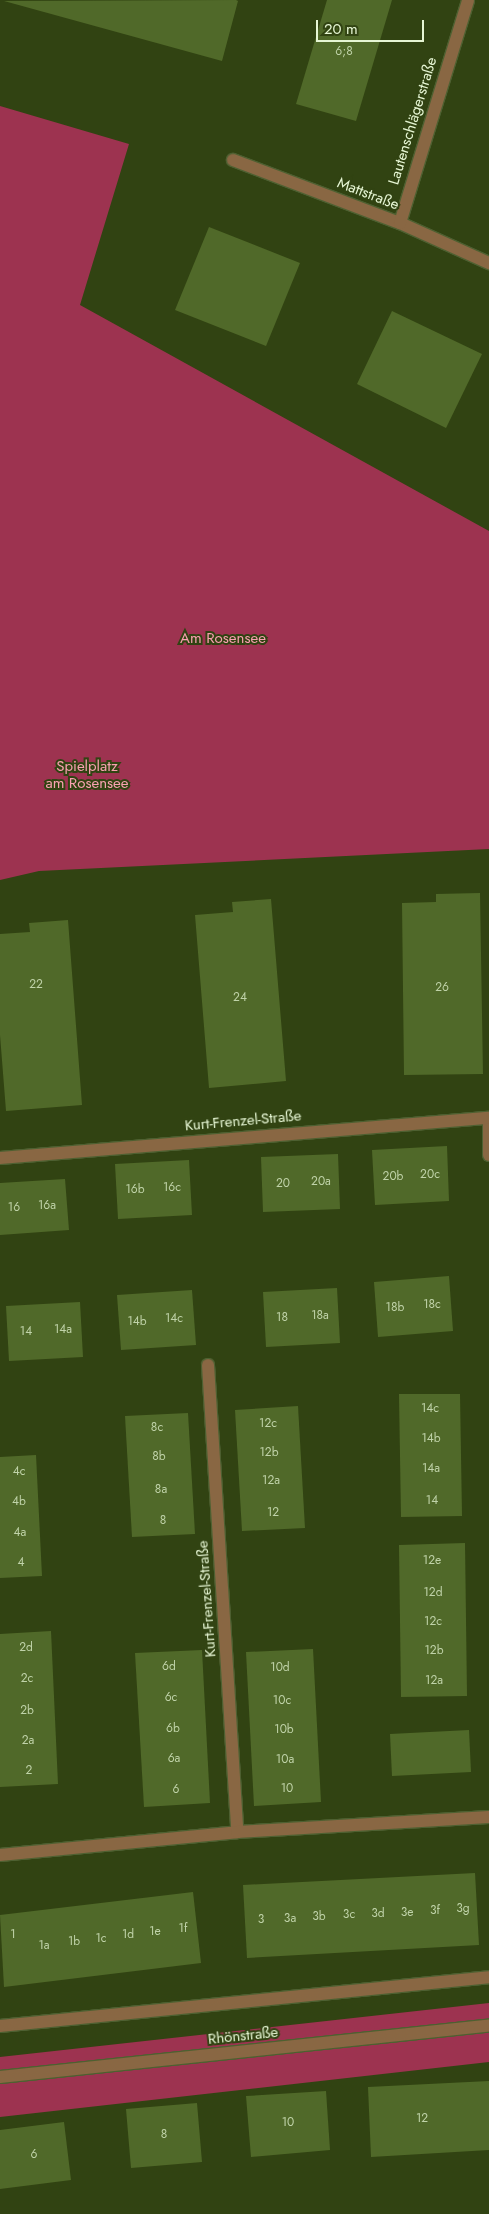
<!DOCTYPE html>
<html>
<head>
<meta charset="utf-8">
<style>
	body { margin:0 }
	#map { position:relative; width:489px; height:2214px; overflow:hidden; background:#314312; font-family:Jost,sans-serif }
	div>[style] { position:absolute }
	.green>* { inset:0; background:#9d3350 }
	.building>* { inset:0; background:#506929 }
	.roads { filter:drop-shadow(1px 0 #4e6031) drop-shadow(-1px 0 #4e6031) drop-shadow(0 1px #4e6031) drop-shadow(0 -1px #4e6031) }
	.minor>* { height:12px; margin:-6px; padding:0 6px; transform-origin:6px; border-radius:6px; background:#896743 }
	span { translate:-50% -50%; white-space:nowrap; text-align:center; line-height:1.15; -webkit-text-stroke:4px #314312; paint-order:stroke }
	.number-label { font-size:12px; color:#c0d3a9 }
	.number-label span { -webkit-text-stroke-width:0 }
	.street-label { font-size:15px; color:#e6f6d4 }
	.park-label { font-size:15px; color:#f9a1b1 }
	.scale { position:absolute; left:316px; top:20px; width:108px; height:22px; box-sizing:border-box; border:2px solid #e6f6d4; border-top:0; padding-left:6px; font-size:15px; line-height:18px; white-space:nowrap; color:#e6f6d4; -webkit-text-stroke:4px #314312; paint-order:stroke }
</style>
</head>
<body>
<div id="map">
	<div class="green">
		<div style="clip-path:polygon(0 106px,129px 144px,80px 305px,489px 531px,489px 849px,39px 871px,0 880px)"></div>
		<div style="clip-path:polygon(489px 2003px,489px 2062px,0 2117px,0 2057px)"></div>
	</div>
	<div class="building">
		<div style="clip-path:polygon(236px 0,238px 1px,222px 61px,4px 1px)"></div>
		<div style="clip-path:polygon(327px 0,392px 0,356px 121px,296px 104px)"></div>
		<div style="clip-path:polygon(209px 227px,300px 263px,266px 346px,175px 310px)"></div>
		<div style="clip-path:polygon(392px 311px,482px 354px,446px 428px,357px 384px)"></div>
		<div style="clip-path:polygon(480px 893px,483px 1074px,404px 1075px,402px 903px,436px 902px,436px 894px)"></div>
		<div style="clip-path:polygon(271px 899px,286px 1081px,209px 1088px,195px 915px,233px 912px,232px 902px)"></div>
		<div style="clip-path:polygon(68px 920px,82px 1105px,6px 1111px,0 1035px,0 934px,30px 932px,29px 923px)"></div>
		<div style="clip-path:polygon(447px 1146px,449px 1201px,375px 1205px,372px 1150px)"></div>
		<div style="clip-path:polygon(338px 1154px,340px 1209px,263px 1212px,261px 1157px)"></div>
		<div style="clip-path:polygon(189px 1160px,192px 1215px,118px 1219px,115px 1164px)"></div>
		<div style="clip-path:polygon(65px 1179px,69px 1230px,0 1235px,0 1183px)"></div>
		<div style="clip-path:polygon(449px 1276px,453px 1331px,378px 1337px,374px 1282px)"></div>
		<div style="clip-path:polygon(337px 1288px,340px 1343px,266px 1347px,263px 1292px)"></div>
		<div style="clip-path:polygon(192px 1290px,196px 1345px,121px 1350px,117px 1295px)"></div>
		<div style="clip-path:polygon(80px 1302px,83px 1357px,9px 1361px,6px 1306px)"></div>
		<div style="clip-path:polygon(399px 1394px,460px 1394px,462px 1516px,401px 1517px)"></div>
		<div style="clip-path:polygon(298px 1406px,305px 1528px,242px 1531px,235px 1410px)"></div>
		<div style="clip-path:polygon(188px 1413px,195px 1534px,132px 1537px,125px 1416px)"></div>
		<div style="clip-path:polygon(36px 1455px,42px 1576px,0 1578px,0 1457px)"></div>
		<div style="clip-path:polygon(465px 1543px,467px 1696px,401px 1697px,399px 1545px)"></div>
		<div style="clip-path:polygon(51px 1631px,58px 1784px,0 1787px,0 1634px)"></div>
		<div style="clip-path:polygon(313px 1649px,321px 1802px,254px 1806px,246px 1652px)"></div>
		<div style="clip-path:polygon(202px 1650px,210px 1803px,144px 1807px,135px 1653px)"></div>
		<div style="clip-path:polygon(469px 1730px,471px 1772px,392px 1776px,390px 1734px)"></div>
		<div style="clip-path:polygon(475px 1873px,479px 1945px,247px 1958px,243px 1885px)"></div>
		<div style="clip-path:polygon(193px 1892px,201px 1963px,4px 1987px,0 1915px)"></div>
		<div style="clip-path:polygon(489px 2081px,489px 2150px,371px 2157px,368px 2087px)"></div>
		<div style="clip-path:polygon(326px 2091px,330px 2150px,251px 2157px,246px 2096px)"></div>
		<div style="clip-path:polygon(197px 2103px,202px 2162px,131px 2168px,126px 2109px)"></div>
		<div style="clip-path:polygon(64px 2122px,71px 2180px,0 2189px,0 2130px)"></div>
	</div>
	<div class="roads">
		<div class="minor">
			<div style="left:233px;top:160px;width:178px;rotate:20.7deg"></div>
			<div style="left:400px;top:223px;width:98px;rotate:24.2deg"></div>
			<div style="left:400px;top:223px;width:233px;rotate:-73deg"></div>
			<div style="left:489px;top:1118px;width:37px;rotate:90deg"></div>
			<div style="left:0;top:1158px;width:490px;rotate:-4.7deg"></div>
			<div style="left:208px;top:1365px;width:468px;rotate:86.4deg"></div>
			<div style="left:0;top:1855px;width:238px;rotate:-5.5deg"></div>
			<div style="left:237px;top:1832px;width:252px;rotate:-3.4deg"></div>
			<div style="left:0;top:2026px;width:491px;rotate:-5.7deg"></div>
			<div style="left:0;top:2077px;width:492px;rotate:-6deg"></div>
		</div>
	</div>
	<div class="number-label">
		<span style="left:344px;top:52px">6;8</span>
		<span style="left:36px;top:985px">22</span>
		<span style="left:442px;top:988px">26</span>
		<span style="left:240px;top:998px">24</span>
		<span style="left:430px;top:1175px">20c</span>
		<span style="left:393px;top:1177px">20b</span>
		<span style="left:321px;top:1182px">20a</span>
		<span style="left:283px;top:1184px">20</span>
		<span style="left:172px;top:1188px">16c</span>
		<span style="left:135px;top:1190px">16b</span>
		<span style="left:47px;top:1206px">16a</span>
		<span style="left:14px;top:1208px">16</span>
		<span style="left:432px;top:1305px">18c</span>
		<span style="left:395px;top:1308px">18b</span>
		<span style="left:320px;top:1316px">18a</span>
		<span style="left:282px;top:1318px">18</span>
		<span style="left:174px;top:1319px">14c</span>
		<span style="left:137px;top:1322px">14b</span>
		<span style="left:63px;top:1330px">14a</span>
		<span style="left:26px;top:1332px">14</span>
		<span style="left:430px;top:1409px">14c</span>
		<span style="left:268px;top:1424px">12c</span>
		<span style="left:157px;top:1428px">8c</span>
		<span style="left:431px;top:1439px">14b</span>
		<span style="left:269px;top:1453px">12b</span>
		<span style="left:159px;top:1457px">8b</span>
		<span style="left:431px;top:1469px">14a</span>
		<span style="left:19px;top:1472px">4c</span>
		<span style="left:271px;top:1481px">12a</span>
		<span style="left:161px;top:1490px">8a</span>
		<span style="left:432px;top:1501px">14</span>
		<span style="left:19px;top:1502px">4b</span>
		<span style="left:273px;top:1513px">12</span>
		<span style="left:163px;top:1521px">8</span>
		<span style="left:20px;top:1533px">4a</span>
		<span style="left:432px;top:1561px">12e</span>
		<span style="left:21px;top:1563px">4</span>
		<span style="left:433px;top:1593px">12d</span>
		<span style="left:433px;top:1622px">12c</span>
		<span style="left:26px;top:1648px">2d</span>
		<span style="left:434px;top:1651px">12b</span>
		<span style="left:169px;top:1667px">6d</span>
		<span style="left:280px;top:1668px">10d</span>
		<span style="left:27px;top:1679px">2c</span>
		<span style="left:434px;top:1681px">12a</span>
		<span style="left:171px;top:1698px">6c</span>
		<span style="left:282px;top:1701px">10c</span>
		<span style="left:27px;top:1711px">2b</span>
		<span style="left:173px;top:1729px">6b</span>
		<span style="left:284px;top:1730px">10b</span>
		<span style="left:28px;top:1741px">2a</span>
		<span style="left:174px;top:1759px">6a</span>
		<span style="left:285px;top:1760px">10a</span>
		<span style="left:29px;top:1771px">2</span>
		<span style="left:287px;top:1789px">10</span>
		<span style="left:176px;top:1790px">6</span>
		<span style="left:463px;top:1909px">3g</span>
		<span style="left:435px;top:1911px">3f</span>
		<span style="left:407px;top:1913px">3e</span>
		<span style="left:378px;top:1914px">3d</span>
		<span style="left:349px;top:1915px">3c</span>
		<span style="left:319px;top:1917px">3b</span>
		<span style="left:290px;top:1919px">3a</span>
		<span style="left:261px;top:1920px">3</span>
		<span style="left:183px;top:1929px">1f</span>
		<span style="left:155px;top:1932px">1e</span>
		<span style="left:13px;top:1935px">1</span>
		<span style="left:128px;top:1935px">1d</span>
		<span style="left:101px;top:1939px">1c</span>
		<span style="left:74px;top:1942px">1b</span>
		<span style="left:44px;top:1946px">1a</span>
		<span style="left:422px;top:2119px">12</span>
		<span style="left:288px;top:2123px">10</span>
		<span style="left:164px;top:2135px">8</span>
		<span style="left:34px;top:2155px">6</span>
	</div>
	<div class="street-label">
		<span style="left:413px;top:121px;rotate:-73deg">Lautenschlägerstraße</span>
		<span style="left:368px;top:194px;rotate:21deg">Mattstraße</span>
		<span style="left:243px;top:1121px;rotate:-5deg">Kurt-Frenzel-Straße</span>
		<span style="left:207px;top:1599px;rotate:-94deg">Kurt-Frenzel-Straße</span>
		<span style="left:243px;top:2036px;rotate:-6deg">Rhönstraße</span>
	</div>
	<div class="park-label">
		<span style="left:223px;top:639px">Am Rosensee</span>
		<span style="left:87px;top:775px">Spielplatz<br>am Rosensee</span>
	</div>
	<div class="scale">20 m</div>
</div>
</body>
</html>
